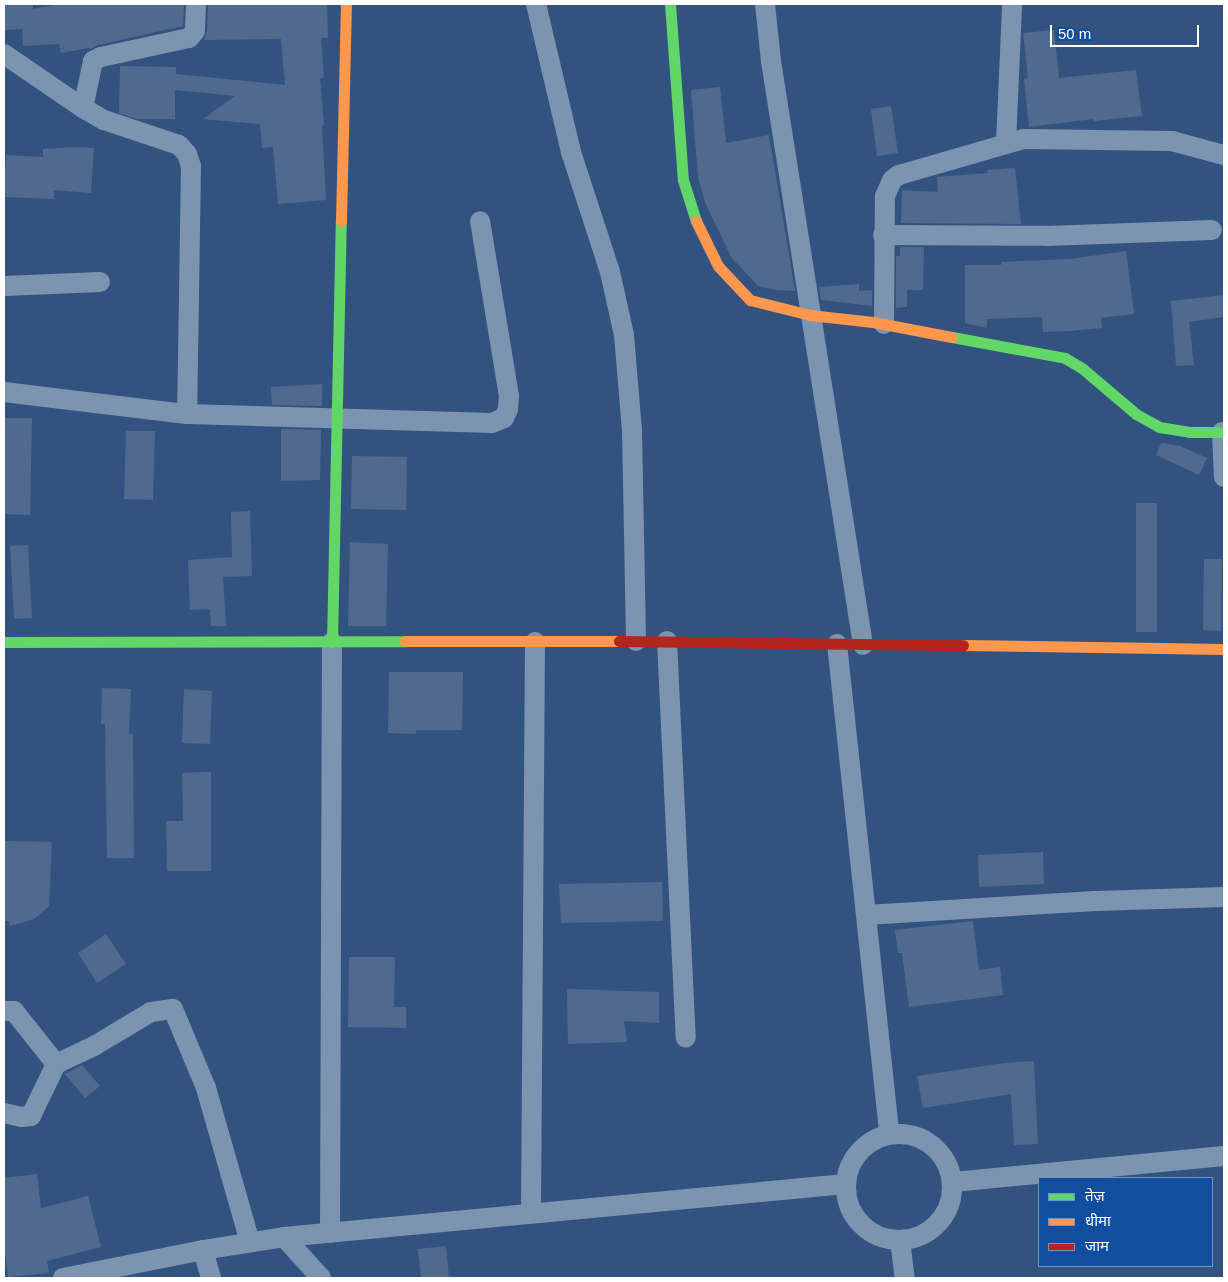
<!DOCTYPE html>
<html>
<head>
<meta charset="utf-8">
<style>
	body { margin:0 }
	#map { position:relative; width:1228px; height:1282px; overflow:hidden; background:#325380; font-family:Arial,"Noto Sans Devanagari",sans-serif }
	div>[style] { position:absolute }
	.building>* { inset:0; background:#506a8e }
	.street>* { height:20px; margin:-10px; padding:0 10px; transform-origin:10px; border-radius:10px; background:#7d94b0 }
	.street>.ring { margin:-10px; padding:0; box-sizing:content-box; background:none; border:20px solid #7d94b0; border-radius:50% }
	.fast>* { height:11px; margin:-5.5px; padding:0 5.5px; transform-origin:5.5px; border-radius:5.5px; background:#63d668 }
	.slow>* { height:11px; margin:-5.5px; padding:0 5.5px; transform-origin:5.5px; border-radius:5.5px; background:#ff974d }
	.jam>* { height:11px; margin:-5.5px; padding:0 5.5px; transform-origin:5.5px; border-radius:5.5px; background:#b3261e }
	span { translate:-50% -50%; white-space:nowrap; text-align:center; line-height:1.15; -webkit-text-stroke:4px #124ea0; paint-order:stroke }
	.frame { position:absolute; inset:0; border:5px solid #fff; pointer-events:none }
	.legend { position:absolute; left:1038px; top:1177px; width:175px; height:90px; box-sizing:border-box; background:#124ea0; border:1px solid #7195c6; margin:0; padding:6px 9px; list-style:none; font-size:15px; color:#fff }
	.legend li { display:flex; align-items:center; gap:10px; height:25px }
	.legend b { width:25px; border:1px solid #7195c6 }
	.scale { position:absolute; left:1050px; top:25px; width:149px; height:22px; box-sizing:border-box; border:2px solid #fff; border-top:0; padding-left:6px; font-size:15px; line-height:18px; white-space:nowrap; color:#fff; -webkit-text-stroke:4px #124ea0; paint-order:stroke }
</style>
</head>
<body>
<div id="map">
	<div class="building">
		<div style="clip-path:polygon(33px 4px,33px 9px,59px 4px,184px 4px,183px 26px,98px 45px,90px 49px,89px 48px,61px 53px,59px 44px,23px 46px,22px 29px,4px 30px,4px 5px)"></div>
		<div style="clip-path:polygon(208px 4px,327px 4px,328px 38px,321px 38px,324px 78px,320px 78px,324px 125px,322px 125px,326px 200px,278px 204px,273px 147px,262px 148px,260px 124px,203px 119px,235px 96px,175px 90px,175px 119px,137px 119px,119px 113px,120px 66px,176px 67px,176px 74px,285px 85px,281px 39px,204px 40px,207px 31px)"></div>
		<div style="clip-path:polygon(1054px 30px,1059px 78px,1136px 70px,1142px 116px,1094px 121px,1093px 119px,1029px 127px,1024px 79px,1028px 78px,1023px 33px)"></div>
		<div style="clip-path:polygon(720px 87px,726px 143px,769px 135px,795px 291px,776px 290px,758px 286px,731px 257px,705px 202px,698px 177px,691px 90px)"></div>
		<div style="clip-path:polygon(891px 106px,898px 153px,877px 156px,871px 109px)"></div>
		<div style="clip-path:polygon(74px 147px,94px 148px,91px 193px,54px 190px,54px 199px,4px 197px,6px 155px,43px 157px,43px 149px)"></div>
		<div style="clip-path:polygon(1015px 168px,1021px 224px,901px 223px,902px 190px,938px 192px,937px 177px,988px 173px,987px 170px)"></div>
		<div style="clip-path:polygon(900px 247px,924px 247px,923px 290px,907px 290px,907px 307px,896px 308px,896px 256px,900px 256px)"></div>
		<div style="clip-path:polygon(1126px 251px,1134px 314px,1101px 318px,1102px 328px,1070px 331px,1043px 332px,1042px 317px,987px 319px,987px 328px,965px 323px,965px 265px,1001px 265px,1001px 262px,1070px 259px)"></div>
		<div style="clip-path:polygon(859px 284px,859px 291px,872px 290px,872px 306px,821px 300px,819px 287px)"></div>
		<div style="clip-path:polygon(1224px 295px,1224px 317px,1189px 322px,1194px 365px,1176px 366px,1171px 301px)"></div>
		<div style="clip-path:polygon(322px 384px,322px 406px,272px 405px,271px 387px)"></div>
		<div style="clip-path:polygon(4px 418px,32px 418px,30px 515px,4px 514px)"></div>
		<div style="clip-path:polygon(281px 429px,321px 430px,320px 480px,281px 481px)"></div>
		<div style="clip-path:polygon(126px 431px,155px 431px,153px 500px,124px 499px)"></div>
		<div style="clip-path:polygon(1161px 443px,1180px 446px,1207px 458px,1199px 475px,1156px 455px)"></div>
		<div style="clip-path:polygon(352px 456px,407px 457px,406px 510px,351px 509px)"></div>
		<div style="clip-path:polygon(1136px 503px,1157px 503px,1157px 632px,1136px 632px)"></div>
		<div style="clip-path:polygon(250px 511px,252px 576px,223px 577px,226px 626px,211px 626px,210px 609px,190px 610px,188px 560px,232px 557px,231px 512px)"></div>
		<div style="clip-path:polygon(350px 542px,388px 544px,386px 626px,348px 626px)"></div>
		<div style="clip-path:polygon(28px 545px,32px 618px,14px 619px,10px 546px)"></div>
		<div style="clip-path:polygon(1204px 559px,1222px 559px,1221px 631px,1203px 630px)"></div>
		<div style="clip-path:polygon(389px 672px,463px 672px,462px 730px,416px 730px,416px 734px,388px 733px)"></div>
		<div style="clip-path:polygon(102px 688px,131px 689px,129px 734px,133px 734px,134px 858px,107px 858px,105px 724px,101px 724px)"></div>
		<div style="clip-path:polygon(184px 689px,212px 691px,210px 744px,182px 743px)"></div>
		<div style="clip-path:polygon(201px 772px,211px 772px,211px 871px,167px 871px,166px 821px,183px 821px,182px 773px)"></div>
		<div style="clip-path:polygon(4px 841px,52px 842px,49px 906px,34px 919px,10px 926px,8px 921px,4px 921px)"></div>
		<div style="clip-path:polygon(1043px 852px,1044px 884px,979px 887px,978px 855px)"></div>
		<div style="clip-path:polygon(662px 882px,663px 921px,561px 923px,559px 884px)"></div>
		<div style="clip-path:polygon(973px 921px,979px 970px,1000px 967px,1003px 995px,909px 1007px,902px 953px,898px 953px,895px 930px)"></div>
		<div style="clip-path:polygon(106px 934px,126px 964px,97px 983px,78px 953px)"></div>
		<div style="clip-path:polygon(349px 957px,395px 957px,394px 1007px,406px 1007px,406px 1028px,348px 1027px)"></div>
		<div style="clip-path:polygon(567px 989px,659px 992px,659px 1023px,624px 1021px,627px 1042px,568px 1044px)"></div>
		<div style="clip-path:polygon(1034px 1061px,1038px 1144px,1014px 1145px,1011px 1094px,923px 1108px,917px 1076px,1004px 1063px)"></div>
		<div style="clip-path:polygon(82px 1065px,100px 1086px,85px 1098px,65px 1074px)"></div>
		<div style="clip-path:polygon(37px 1174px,41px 1208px,88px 1196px,101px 1247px,47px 1261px,49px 1273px,8px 1277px,4px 1241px,4px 1178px)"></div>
		<div style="clip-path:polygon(446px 1246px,449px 1278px,421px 1278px,418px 1249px)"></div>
	</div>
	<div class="street">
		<div style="left:536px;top:4px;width:152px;rotate:76.7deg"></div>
		<div style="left:571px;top:152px;width:126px;rotate:72deg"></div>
		<div style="left:610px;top:272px;width:65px;rotate:77.5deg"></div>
		<div style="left:624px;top:335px;width:95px;rotate:85.2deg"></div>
		<div style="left:632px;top:430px;width:211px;rotate:88.9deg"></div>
		<div style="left:765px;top:4px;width:57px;rotate:84deg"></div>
		<div style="left:771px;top:61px;width:591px;rotate:81.05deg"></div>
		<div style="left:4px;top:54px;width:96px;rotate:34.4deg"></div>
		<div style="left:83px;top:108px;width:24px;rotate:30deg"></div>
		<div style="left:104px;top:120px;width:79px;rotate:18.4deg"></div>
		<div style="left:179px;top:145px;width:12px;rotate:48deg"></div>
		<div style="left:187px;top:154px;width:13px;rotate:72deg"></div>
		<div style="left:191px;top:166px;width:248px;rotate:90.9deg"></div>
		<div style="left:83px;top:108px;width:48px;rotate:-78deg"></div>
		<div style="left:93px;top:61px;width:9px;rotate:-27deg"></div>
		<div style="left:101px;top:57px;width:90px;rotate:-12.2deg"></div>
		<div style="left:189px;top:38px;width:9px;rotate:-49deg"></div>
		<div style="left:195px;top:31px;width:27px;rotate:-88deg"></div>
		<div style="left:1006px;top:144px;width:140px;rotate:-87.5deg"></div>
		<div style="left:883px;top:235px;width:164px;rotate:0.3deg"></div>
		<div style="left:1047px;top:236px;width:165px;rotate:-2.1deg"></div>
		<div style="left:4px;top:286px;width:96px;rotate:-2.4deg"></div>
		<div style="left:884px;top:324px;width:128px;rotate:-89.6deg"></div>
		<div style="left:885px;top:196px;width:17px;rotate:-66deg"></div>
		<div style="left:892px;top:180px;width:9px;rotate:-36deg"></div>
		<div style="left:899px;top:175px;width:130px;rotate:-16.1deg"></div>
		<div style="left:1024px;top:139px;width:148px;rotate:0.8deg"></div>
		<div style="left:1172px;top:141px;width:54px;rotate:15.1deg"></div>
		<div style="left:4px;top:392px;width:184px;rotate:6.9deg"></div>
		<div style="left:187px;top:414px;width:305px;rotate:1.7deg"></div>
		<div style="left:492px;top:423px;width:13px;rotate:-23deg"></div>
		<div style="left:504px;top:418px;width:10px;rotate:-66deg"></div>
		<div style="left:508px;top:409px;width:13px;rotate:-86deg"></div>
		<div style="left:509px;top:396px;width:177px;rotate:-99.4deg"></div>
		<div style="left:1222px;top:432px;width:45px;rotate:87.5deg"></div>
		<div style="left:667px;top:641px;width:397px;rotate:87.3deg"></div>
		<div style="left:837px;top:644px;width:493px;rotate:83.9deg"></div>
		<div style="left:866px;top:915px;width:230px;rotate:-3.5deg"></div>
		<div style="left:1096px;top:901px;width:128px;rotate:-1.8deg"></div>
		<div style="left:4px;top:1011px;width:10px"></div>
		<div style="left:14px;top:1011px;width:68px;rotate:51.6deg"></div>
		<div style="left:4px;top:1113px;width:17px;rotate:13deg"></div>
		<div style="left:21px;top:1117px;width:10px;rotate:-6deg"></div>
		<div style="left:31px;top:1116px;width:58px;rotate:-64.3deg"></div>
		<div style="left:56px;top:1064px;width:42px;rotate:-25.3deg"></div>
		<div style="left:94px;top:1046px;width:66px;rotate:-30.8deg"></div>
		<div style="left:151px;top:1012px;width:22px;rotate:-8deg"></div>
		<div style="left:173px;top:1009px;width:86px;rotate:67.3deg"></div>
		<div style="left:206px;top:1088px;width:160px;rotate:74.1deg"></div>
		<div class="ring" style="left:846px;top:1134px;width:86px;height:86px"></div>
		<div style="left:953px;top:1182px;width:272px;rotate:-5.5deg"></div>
		<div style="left:531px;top:1213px;width:571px;rotate:-89.6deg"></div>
		<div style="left:330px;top:1233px;width:591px;rotate:-89.81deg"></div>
		<div style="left:284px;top:1237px;width:55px;rotate:47.9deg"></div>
		<div style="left:900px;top:1240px;width:38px;rotate:83deg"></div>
		<div style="left:203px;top:1250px;width:29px;rotate:74deg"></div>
		<div style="left:63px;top:1278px;width:143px;rotate:-11.3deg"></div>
		<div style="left:203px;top:1250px;width:82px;rotate:-9.1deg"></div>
		<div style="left:284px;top:1237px;width:564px;rotate:-5.39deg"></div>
	</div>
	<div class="fast">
		<div style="left:670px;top:4px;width:176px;rotate:85.8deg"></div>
		<div style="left:683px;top:180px;width:43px;rotate:72.4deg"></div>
		<div style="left:952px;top:337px;width:115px;rotate:10.5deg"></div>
		<div style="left:1065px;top:358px;width:21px;rotate:31deg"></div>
		<div style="left:1083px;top:369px;width:70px;rotate:40.3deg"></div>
		<div style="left:1136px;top:414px;width:26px;rotate:29deg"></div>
		<div style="left:1159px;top:427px;width:31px;rotate:9deg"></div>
		<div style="left:1190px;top:432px;width:34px"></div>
		<div style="left:4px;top:642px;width:401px;rotate:-0.1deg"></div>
		<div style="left:332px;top:642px;width:421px;rotate:-88.8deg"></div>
	</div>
	<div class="slow">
		<div style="left:341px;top:221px;width:217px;rotate:-88.7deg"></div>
		<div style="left:696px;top:221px;width:50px;rotate:63.9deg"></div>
		<div style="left:718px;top:266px;width:47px;rotate:46.7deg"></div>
		<div style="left:750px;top:300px;width:62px;rotate:14deg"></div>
		<div style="left:810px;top:315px;width:63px;rotate:6.3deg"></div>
		<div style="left:873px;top:322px;width:80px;rotate:10.8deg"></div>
		<div style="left:405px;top:641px;width:214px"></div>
		<div style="left:963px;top:645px;width:261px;rotate:0.9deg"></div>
	</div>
	<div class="jam">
		<div style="left:619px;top:641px;width:344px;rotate:0.7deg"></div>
	</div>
	<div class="frame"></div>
	<ul class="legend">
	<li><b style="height:6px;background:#63d668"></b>तेज़</li>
	<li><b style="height:6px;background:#ff974d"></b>धीमा</li>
	<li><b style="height:6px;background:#b3261e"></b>जाम</li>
	</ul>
	<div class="scale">50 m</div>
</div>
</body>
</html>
